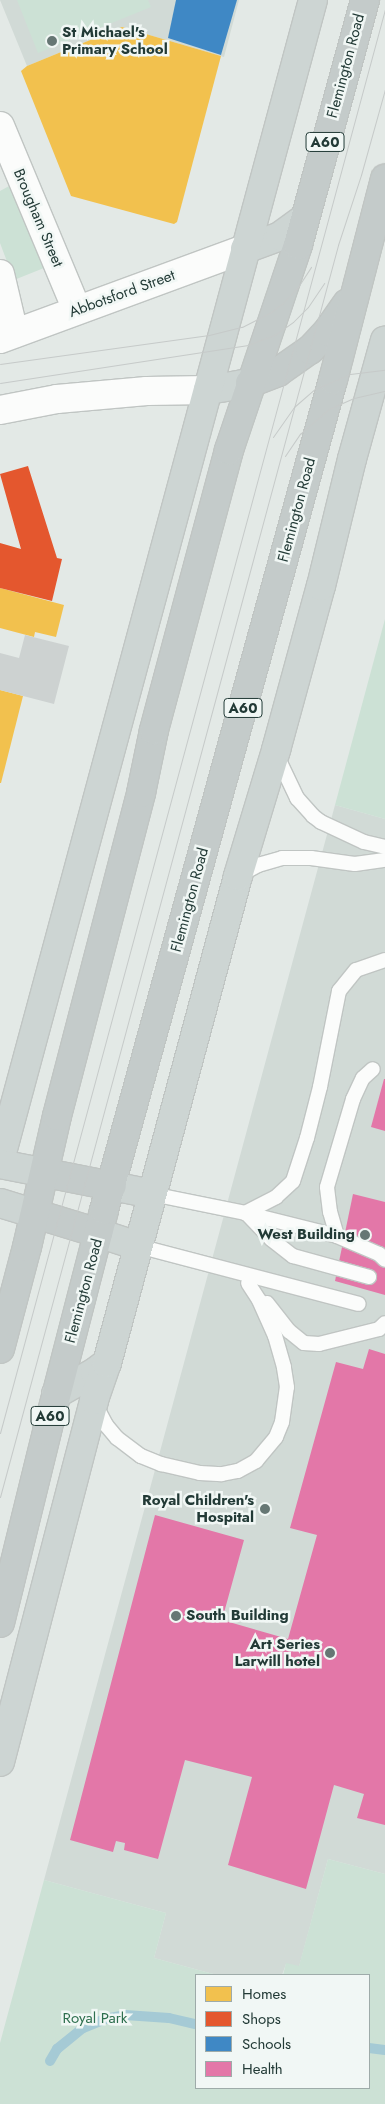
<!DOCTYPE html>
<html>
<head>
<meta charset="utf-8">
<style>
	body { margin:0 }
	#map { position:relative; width:385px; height:2104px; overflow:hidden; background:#e3e9e6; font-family:Jost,sans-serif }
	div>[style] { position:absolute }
	.built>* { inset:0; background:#d1dad6 }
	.green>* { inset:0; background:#cce1d5 }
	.homes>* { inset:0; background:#f2c14e }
	.shops>* { inset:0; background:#e4572e }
	.schools>* { inset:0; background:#3f88c5 }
	.health>* { inset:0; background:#e377a8 }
	.stream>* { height:10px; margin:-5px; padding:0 5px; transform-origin:5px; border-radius:5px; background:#a5cad5 }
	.building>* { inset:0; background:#cdd2d1 }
	.roads { filter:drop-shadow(1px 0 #c0c5c3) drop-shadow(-1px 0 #c0c5c3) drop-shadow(0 1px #c0c5c3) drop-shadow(0 -1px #c0c5c3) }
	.service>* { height:14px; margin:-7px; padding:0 7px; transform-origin:7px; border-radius:7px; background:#fbfcfb }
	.minor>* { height:28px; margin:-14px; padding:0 14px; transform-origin:14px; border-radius:14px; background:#fbfcfb }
	.tertiary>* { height:28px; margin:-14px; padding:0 14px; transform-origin:14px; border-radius:14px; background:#fbfcfb }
	.primary>* { height:28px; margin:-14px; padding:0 14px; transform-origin:14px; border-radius:14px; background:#cdd5d3 }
	.trunk>* { height:28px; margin:-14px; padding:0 14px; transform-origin:14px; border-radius:14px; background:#c4cbca }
	.tram>* { height:1px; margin:-0.5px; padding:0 0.5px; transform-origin:0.5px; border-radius:0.5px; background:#c6cac9 }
	.dots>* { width:14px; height:14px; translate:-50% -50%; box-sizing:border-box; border:2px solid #f1f7f5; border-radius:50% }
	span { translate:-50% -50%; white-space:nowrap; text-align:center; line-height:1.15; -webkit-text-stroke:5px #f1f7f5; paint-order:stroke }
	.shield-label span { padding:1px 4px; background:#f1f7f5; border:1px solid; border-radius:4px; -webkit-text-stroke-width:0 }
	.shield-label { font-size:14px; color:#223a36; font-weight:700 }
	.poi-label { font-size:15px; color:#223a36; font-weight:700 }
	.left { translate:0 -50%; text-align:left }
	.right { translate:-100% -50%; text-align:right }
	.street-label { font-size:15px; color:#223a36 }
	.park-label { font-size:15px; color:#2e6f4e }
	.legend { position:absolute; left:195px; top:1974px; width:175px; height:115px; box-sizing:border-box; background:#f1f7f5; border:1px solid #9eaba9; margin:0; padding:6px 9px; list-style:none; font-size:15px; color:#223a36 }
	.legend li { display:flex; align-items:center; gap:10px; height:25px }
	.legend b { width:25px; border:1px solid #9eaba9 }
</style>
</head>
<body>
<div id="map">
	<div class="built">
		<div style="clip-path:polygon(0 0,239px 0,224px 57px,122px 27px,27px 66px)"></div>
		<div style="clip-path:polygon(335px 805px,385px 819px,385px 1874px,328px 1859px,299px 1967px,286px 1964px,282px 1975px,217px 1975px,154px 1958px,166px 1913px,44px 1880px)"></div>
	</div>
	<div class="green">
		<div style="clip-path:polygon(17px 0,148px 0,151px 7px,38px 53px)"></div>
		<div style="clip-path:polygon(11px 185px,44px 268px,14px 280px,0 243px,0 191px)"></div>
		<div style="clip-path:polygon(385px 619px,385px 819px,335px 805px)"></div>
		<div style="clip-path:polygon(328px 1859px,385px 1874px,385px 2104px,0 2104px,0 2043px,44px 1880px,166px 1913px,154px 1958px,217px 1975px,196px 1975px,196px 2088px,369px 2088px,369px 1975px,283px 1975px,286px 1963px,299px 1966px)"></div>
	</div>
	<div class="homes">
		<div style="clip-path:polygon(122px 27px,221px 56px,177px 222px,174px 224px,71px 196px,21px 71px,27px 66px)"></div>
		<div style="clip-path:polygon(0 588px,64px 605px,56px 637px,35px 632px,34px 637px,0 628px)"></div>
		<div style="clip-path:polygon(0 690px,23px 696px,1px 783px,0 783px)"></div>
	</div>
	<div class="shops">
		<div style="clip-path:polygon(28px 466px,57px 558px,62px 559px,52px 601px,0 588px,0 543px,21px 549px,0 474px)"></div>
	</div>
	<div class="schools">
		<div style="clip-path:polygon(176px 0,237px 0,221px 55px,168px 38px)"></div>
	</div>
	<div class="health">
		<div style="clip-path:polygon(384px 1079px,385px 1079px,385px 1131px,371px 1127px)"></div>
		<div style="clip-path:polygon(353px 1194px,385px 1202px,385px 1295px,335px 1281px)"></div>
		<div style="clip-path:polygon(369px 1349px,385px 1354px,385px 1825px,357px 1818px,364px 1794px,334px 1785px,306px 1889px,228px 1865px,252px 1777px,185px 1760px,158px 1859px,124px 1850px,125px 1843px,116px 1841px,113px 1852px,70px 1840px,155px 1515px,244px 1540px,222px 1620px,288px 1639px,317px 1535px,290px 1528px,336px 1362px,363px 1369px)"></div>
	</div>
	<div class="stream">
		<div style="left:369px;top:2048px;width:16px;rotate:7deg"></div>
		<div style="left:50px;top:2061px;width:14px;rotate:-60deg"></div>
		<div style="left:57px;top:2049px;width:33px;rotate:-39deg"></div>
		<div style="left:83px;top:2028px;width:24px;rotate:-22deg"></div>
		<div style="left:105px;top:2019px;width:20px;rotate:-11deg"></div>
		<div style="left:125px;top:2015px;width:44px;rotate:3.9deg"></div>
		<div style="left:169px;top:2018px;width:28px;rotate:13deg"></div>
	</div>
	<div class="building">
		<div style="clip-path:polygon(25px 635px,69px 646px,54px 704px,0 690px,0 653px,19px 658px)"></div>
	</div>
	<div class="roads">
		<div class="service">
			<div style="left:277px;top:756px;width:47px;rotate:64.5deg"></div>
			<div style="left:297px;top:798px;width:24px;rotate:48deg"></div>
			<div style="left:313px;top:816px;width:10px;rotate:37deg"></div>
			<div style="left:321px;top:822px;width:47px;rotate:24.9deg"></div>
			<div style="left:364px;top:842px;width:22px;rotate:13deg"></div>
			<div style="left:240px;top:875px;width:21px;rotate:-29deg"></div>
			<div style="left:258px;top:865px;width:25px;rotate:-16deg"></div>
			<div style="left:282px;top:858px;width:29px"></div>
			<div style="left:311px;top:858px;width:44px;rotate:7.8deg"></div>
			<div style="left:355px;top:864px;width:30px;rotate:-8deg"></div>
			<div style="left:152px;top:1194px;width:95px;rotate:11.5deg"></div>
			<div style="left:245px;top:1213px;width:95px;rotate:14deg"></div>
			<div style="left:337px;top:1236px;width:46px;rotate:23.2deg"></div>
			<div style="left:379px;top:1254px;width:8px;rotate:45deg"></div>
			<div style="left:245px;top:1213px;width:35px;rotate:-27deg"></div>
			<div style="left:276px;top:1197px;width:23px;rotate:-43deg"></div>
			<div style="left:293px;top:1181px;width:45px;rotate:-72deg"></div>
			<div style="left:307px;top:1138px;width:53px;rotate:-75.7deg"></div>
			<div style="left:320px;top:1087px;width:98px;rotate:-78.8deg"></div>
			<div style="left:339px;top:991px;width:27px;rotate:-51deg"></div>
			<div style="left:356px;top:970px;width:31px;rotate:-19deg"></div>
			<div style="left:246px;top:1213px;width:36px;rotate:46deg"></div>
			<div style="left:271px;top:1239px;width:28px;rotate:38deg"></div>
			<div style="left:293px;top:1256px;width:79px;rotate:15.4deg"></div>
			<div style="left:337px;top:1236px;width:25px;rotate:-106deg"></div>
			<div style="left:330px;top:1212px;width:25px;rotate:-97deg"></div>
			<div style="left:327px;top:1187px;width:92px;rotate:-73.5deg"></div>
			<div style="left:353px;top:1099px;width:23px;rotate:-65deg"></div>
			<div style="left:363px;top:1078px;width:13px;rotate:-42deg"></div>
			<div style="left:138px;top:1246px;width:228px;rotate:14.7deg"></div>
			<div style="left:267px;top:1303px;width:36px;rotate:52deg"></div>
			<div style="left:289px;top:1331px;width:19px;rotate:39deg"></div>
			<div style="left:304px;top:1343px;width:15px;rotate:4deg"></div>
			<div style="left:319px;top:1344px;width:62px;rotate:-14deg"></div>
			<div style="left:379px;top:1329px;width:8px;rotate:-45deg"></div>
			<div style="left:95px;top:1404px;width:24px;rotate:62deg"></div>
			<div style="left:106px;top:1425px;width:17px;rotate:50deg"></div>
			<div style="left:117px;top:1438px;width:30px;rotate:37deg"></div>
			<div style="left:141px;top:1456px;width:22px;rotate:22deg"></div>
			<div style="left:161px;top:1464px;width:40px;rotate:13deg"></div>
			<div style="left:200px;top:1473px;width:22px;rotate:3deg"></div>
			<div style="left:222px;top:1474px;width:16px;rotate:-11deg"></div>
			<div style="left:238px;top:1471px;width:21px;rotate:-29deg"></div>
			<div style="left:256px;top:1461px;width:31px;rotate:-50deg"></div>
			<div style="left:276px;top:1437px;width:16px;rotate:-68deg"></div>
			<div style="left:282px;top:1422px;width:35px;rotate:-82deg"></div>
			<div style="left:287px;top:1387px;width:20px;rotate:-99deg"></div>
			<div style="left:284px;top:1367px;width:32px;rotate:-106deg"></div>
			<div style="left:275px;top:1336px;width:39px;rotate:-114deg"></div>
			<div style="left:259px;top:1300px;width:20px;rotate:-123deg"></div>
		</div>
		<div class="minor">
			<div style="left:0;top:126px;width:199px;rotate:67.3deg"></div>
			<div style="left:0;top:274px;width:61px;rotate:76.7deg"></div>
		</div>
		<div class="tertiary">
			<div style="left:0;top:339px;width:261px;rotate:-20.2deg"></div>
			<div style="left:0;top:410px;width:58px;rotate:-10.9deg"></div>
			<div style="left:57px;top:399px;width:90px;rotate:-5.1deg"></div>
			<div style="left:147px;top:391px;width:61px;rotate:-0.9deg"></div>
		</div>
		<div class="primary">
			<div style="left:245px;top:249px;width:37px;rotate:-20deg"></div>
			<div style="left:280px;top:236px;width:31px;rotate:-36deg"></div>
			<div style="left:208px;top:390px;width:43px;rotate:-9.5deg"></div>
			<div style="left:0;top:1160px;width:1201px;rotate:-74.9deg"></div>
			<div style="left:0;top:1164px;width:47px;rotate:11.1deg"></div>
			<div style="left:112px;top:1186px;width:41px;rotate:11.3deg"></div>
			<div style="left:0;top:1203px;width:38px;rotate:17deg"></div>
			<div style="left:98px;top:1233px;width:42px;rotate:18deg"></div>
			<div style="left:56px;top:1394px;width:45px;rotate:-29.4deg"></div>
			<div style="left:95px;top:1372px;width:15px;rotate:-37deg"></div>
			<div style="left:0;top:1762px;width:374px;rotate:-75.4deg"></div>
			<div style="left:94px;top:1400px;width:39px;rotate:-71deg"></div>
			<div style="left:107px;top:1363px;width:504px;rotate:-74.94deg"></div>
			<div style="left:238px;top:876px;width:132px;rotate:-73.2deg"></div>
			<div style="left:276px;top:750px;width:170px;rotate:-74.7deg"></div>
			<div style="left:321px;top:586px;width:131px;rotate:-76.3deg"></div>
			<div style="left:352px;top:459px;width:123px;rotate:-74.5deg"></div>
		</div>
		<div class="trunk">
			<div style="left:250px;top:383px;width:30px;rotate:-21deg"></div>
			<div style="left:278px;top:372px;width:39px;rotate:-35deg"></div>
			<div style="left:310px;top:350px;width:25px;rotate:-47deg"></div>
			<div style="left:327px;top:332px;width:35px;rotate:-55deg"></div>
			<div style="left:46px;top:1173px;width:67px;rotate:11.1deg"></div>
			<div style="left:36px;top:1214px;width:65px;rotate:17deg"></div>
			<div style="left:0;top:1349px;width:106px;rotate:-75.2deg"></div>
			<div style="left:27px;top:1247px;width:134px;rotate:-77.1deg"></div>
			<div style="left:57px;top:1116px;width:334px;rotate:-75.4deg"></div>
			<div style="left:141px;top:793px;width:64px;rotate:-78.3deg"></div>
			<div style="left:154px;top:730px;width:290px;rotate:-75deg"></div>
			<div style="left:229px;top:450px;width:216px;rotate:-71.4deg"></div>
			<div style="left:298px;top:245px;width:254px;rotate:-74.7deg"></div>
			<div style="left:0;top:1623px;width:198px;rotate:-76.2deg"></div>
			<div style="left:47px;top:1431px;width:228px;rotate:-75.5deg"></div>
			<div style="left:104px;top:1210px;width:861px;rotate:-74.58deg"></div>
			<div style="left:333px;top:380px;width:208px;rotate:-75.5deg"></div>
		</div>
	</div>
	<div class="tram">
		<div style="left:0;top:364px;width:211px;rotate:-7.9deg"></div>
		<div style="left:209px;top:335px;width:34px;rotate:-14deg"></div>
		<div style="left:242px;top:327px;width:33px;rotate:-27deg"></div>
		<div style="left:271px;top:312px;width:15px;rotate:-37deg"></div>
		<div style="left:283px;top:303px;width:22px;rotate:-47deg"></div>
		<div style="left:298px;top:287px;width:24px;rotate:-57deg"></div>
		<div style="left:0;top:383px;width:251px;rotate:-8.7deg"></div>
		<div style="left:248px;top:345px;width:30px;rotate:-21deg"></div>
		<div style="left:276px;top:334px;width:21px;rotate:-35deg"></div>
		<div style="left:293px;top:322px;width:21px;rotate:-45deg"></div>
		<div style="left:308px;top:307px;width:29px;rotate:-56deg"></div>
		<div style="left:273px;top:437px;width:37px;rotate:-55deg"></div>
		<div style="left:294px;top:407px;width:28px;rotate:-41deg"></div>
		<div style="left:315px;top:389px;width:38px;rotate:-23deg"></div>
		<div style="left:350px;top:374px;width:35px;rotate:-7deg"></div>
		<div style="left:285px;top:456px;width:27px;rotate:-56deg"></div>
		<div style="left:300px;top:434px;width:38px;rotate:-41deg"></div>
		<div style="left:329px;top:409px;width:27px;rotate:-24deg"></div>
		<div style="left:354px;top:398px;width:32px;rotate:-13deg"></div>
		<div style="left:0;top:1433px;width:1475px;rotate:-74.87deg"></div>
		<div style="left:0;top:1497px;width:1297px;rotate:-74.89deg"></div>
		<div style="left:338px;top:245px;width:74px;rotate:-71.8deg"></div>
		<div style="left:361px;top:175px;width:89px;rotate:-74.4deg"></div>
	</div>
	<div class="dots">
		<div style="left:52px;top:41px;background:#667774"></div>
		<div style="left:365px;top:1235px;background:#667774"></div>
		<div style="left:265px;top:1509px;background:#667774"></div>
		<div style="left:176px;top:1616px;background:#667774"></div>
		<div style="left:330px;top:1653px;background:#667774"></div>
	</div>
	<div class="shield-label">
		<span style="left:325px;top:142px">A60</span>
		<span style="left:243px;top:708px">A60</span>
		<span style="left:50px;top:1416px">A60</span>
	</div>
	<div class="poi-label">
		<span class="left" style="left:62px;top:41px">St Michael's<br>Primary School</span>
		<span class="right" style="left:355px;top:1235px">West Building</span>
		<span class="right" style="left:254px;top:1509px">Royal Children's<br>Hospital</span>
		<span class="left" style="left:186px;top:1616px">South Building</span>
		<span class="right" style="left:320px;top:1653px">Art Series<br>Larwill hotel</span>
	</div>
	<div class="street-label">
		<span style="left:346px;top:66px;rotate:-75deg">Flemington Road</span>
		<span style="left:38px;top:218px;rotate:67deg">Brougham Street</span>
		<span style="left:122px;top:294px;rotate:-20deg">Abbotsford Street</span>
		<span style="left:297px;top:510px;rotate:-75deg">Flemington Road</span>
		<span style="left:190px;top:900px;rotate:-75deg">Flemington Road</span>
		<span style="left:84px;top:1291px;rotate:-75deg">Flemington Road</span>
	</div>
	<div class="park-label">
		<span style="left:95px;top:2019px">Royal Park</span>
	</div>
	<ul class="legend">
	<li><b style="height:14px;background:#f2c14e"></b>Homes</li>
	<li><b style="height:14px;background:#e4572e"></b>Shops</li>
	<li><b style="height:14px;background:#3f88c5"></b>Schools</li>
	<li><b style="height:14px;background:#e377a8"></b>Health</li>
	</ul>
</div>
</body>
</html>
